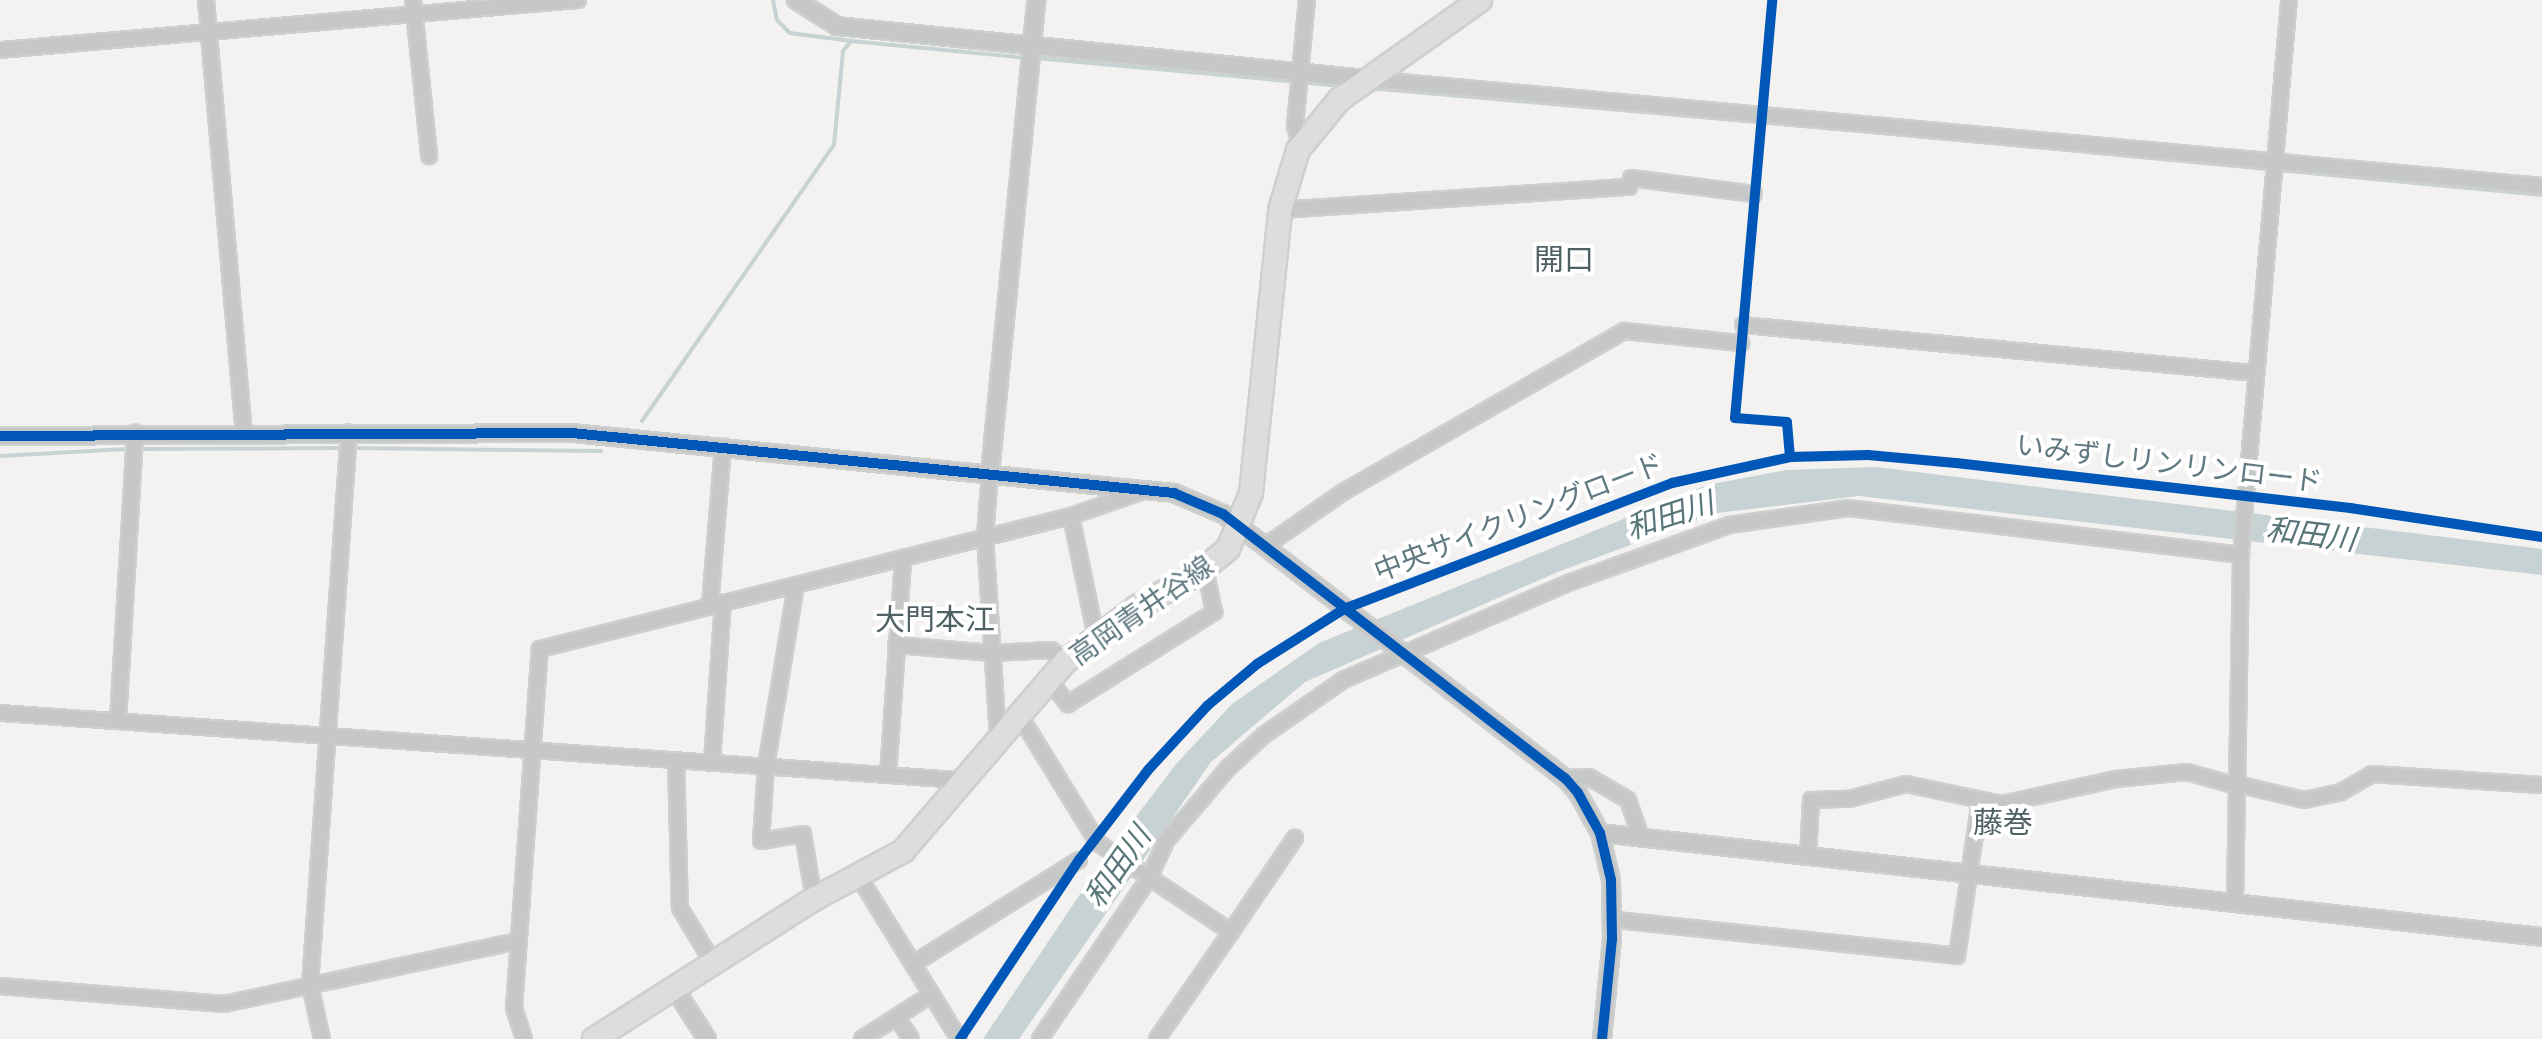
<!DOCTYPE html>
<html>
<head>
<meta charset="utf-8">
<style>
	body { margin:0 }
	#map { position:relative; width:2542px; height:1039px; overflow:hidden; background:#f3f2f0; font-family:Karla,"Noto Sans JP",sans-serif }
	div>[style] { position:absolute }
	.water>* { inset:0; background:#c6d2d3 }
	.stream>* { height:4px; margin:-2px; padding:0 2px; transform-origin:2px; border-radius:2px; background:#c6d2d3 }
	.roads { filter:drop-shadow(2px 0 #cecfcf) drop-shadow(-2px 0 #cecfcf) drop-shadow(0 2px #cecfcf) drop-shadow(0 -2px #cecfcf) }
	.minor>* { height:14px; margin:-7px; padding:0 7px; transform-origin:7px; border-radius:7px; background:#c6c8c8 }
	.tertiary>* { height:16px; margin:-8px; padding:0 8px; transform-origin:8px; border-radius:8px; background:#c6c8c8 }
	.primary>* { height:22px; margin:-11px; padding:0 11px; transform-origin:11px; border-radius:11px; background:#dcdddd }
	.cycleway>* { height:10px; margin:-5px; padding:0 5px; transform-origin:5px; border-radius:5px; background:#0057b8 }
	span { translate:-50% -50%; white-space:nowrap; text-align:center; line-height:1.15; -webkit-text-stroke:8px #fff; paint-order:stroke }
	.street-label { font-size:28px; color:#617a82 }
	.neighbourhood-label { font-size:30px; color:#506166 }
	.water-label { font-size:30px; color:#587678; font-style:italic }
</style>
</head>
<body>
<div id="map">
	<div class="water">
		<div style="clip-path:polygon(1876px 467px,2542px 549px,2542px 575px,1859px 496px,1717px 513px,1560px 571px,1305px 682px,1211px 762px,1019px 1039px,983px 1039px,1105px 857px,1177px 763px,1232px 704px,1319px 643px,1707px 485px,1787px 470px)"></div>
	</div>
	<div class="stream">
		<div style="left:773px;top:0;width:20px;rotate:79deg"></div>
		<div style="left:777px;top:20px;width:18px;rotate:45deg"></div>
		<div style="left:790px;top:33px;width:62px;rotate:7.5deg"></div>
		<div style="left:1035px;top:58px;width:311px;rotate:5.2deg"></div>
		<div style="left:1369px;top:88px;width:472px;rotate:5deg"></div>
		<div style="left:2087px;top:152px;width:457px;rotate:5.4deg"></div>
		<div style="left:642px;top:421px;width:336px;rotate:-55.2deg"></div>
		<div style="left:834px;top:145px;width:94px;rotate:-84.5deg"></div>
		<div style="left:843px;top:51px;width:13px;rotate:-51deg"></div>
		<div style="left:851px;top:41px;width:176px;rotate:5.5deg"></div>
		<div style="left:352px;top:448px;width:249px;rotate:0.7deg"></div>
		<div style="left:143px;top:449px;width:200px;rotate:-0.3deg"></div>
		<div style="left:0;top:456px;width:127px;rotate:-3.2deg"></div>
	</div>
	<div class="roads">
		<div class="minor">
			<div style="left:206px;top:0;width:434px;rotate:85deg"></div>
			<div style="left:413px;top:0;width:157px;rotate:84.1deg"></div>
			<div style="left:0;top:50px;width:580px;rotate:-4.94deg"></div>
			<div style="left:1367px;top:79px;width:1180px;rotate:5.2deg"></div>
			<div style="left:1301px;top:147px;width:22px;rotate:-106deg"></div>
			<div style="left:1295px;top:126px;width:127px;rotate:-84.6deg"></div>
			<div style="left:1280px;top:210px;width:350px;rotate:-3.8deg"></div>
			<div style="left:1629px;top:187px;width:9px;rotate:-77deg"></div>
			<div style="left:1631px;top:178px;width:124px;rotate:7.4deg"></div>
			<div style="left:1743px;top:325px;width:514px;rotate:5.36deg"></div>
			<div style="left:990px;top:473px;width:63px;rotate:94.5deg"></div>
			<div style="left:985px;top:536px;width:200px;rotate:86.3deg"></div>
			<div style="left:1071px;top:516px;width:124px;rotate:78.3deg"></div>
			<div style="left:1264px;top:547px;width:96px;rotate:-34.8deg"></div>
			<div style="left:1343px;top:492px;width:324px;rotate:-29.8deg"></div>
			<div style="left:1624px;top:331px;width:118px;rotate:5.9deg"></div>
			<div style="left:796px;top:585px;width:183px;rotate:99.4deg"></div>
			<div style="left:766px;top:766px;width:75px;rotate:93.8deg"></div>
			<div style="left:761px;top:841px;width:43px;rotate:-9.5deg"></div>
			<div style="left:803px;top:834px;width:66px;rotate:80.4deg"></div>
			<div style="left:710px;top:605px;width:159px;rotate:-85.3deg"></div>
			<div style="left:896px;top:645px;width:97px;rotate:4.7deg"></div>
			<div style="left:993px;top:653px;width:58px;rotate:-3deg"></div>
			<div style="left:1051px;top:650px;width:19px;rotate:36deg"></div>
			<div style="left:1049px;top:680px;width:31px;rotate:52deg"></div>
			<div style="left:1068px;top:704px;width:173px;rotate:-32.2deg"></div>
			<div style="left:1214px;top:612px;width:45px;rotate:-101.6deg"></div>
			<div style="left:0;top:713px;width:961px;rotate:4deg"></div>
			<div style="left:1018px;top:713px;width:153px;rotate:58.4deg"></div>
			<div style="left:1098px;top:843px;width:160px;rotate:33.8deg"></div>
			<div style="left:1231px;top:932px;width:130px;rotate:124.7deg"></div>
			<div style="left:118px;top:721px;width:289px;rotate:-86.6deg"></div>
			<div style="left:676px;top:760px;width:148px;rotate:88.5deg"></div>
			<div style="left:680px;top:908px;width:64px;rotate:59deg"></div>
			<div style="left:712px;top:762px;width:160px;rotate:-86.1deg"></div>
			<div style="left:888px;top:775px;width:218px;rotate:-86deg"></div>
			<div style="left:1565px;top:778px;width:24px;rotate:-2deg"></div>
			<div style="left:1589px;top:777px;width:45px;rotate:30.5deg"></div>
			<div style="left:1628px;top:800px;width:40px;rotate:71.1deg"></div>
			<div style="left:2237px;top:784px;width:69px;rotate:13.4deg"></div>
			<div style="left:2304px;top:800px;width:38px;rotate:-12deg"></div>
			<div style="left:2341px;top:792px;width:36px;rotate:-30deg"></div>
			<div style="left:2372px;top:774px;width:170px;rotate:3.7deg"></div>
			<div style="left:1808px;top:856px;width:56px;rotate:-86.9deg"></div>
			<div style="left:1811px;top:800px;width:38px;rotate:-2deg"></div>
			<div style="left:1849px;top:799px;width:59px;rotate:-14.7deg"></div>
			<div style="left:1906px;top:784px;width:98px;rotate:11.8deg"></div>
			<div style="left:2002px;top:804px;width:117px;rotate:-12.4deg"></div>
			<div style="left:2116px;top:779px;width:71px;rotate:-5.6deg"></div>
			<div style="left:2187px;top:772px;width:52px;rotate:15.6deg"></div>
			<div style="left:859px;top:877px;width:190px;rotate:58.3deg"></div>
			<div style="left:2235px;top:902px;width:350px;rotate:-89deg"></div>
			<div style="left:2241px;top:552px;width:554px;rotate:-85.03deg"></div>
			<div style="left:1616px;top:920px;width:343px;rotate:6deg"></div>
			<div style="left:1957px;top:956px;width:157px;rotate:-81.6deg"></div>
			<div style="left:1231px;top:932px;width:114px;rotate:-55.8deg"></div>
			<div style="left:913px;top:964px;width:196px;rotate:-32.1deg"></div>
			<div style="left:0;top:986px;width:225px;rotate:4.6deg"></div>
			<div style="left:224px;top:1004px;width:301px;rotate:-12.1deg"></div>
			<div style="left:897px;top:1018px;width:25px;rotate:56deg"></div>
			<div style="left:322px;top:1039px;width:55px;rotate:-102.5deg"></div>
			<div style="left:310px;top:985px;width:554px;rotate:-85.97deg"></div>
			<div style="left:524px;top:1039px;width:33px;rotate:-108deg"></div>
			<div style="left:514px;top:1008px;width:360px;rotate:-85.9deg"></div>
			<div style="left:540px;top:649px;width:547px;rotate:-14.06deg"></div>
			<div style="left:1071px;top:516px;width:79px;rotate:-19.1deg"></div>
			<div style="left:862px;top:1039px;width:83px;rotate:-32.7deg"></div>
			<div style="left:1040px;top:1039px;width:194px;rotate:-55.9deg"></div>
			<div style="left:1149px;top:878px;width:41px;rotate:-65.3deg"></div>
			<div style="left:1166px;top:841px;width:96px;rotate:-49.7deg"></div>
			<div style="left:1228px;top:768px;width:49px;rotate:-42.5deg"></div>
			<div style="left:1264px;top:735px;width:96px;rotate:-34.8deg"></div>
			<div style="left:1343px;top:680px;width:248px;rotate:-23.3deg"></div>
			<div style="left:1571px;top:582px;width:168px;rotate:-19.8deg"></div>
			<div style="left:1729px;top:525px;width:120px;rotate:-8.1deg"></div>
			<div style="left:1848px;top:508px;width:396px;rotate:6.8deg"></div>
		</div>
		<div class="tertiary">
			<div style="left:796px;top:0;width:49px;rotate:32.4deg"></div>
			<div style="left:837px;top:26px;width:532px;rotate:5.72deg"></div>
			<div style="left:0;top:436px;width:572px;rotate:-0.3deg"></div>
			<div style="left:572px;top:433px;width:605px;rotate:5.69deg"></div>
			<div style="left:1174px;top:493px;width:53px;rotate:23.2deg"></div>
			<div style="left:1223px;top:514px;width:432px;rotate:37.7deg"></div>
			<div style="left:1565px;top:778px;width:20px;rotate:49deg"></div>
			<div style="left:1578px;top:793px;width:46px;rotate:61.2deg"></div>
			<div style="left:1600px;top:833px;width:48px;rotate:76.8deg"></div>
			<div style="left:1611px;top:880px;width:59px;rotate:89deg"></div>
			<div style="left:1612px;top:939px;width:100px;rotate:95.7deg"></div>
			<div style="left:990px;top:473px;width:475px;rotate:-84.4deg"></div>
			<div style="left:1600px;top:833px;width:948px;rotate:6.3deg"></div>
			<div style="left:674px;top:988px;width:61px;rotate:57.1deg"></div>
		</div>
		<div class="primary">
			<div style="left:594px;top:1039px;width:261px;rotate:-32.5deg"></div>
			<div style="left:814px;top:899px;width:101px;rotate:-28.3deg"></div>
			<div style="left:903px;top:851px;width:250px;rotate:-49.4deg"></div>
			<div style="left:1066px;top:661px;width:89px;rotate:-37.3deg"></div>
			<div style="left:1137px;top:607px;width:68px;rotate:-28.8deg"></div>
			<div style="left:1197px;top:574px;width:40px;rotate:-39deg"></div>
			<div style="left:1228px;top:549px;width:61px;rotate:-67.7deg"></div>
			<div style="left:1251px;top:493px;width:284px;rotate:-84.1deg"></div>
			<div style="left:1280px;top:210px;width:63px;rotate:-73.3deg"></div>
			<div style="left:1298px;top:150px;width:65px;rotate:-50.6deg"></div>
			<div style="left:1339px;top:100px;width:173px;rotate:-35.3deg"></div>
		</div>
	</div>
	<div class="cycleway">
		<div style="left:0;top:436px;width:572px;rotate:-0.3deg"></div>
		<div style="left:572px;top:433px;width:605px;rotate:5.69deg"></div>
		<div style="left:1174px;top:493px;width:53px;rotate:23.2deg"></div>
		<div style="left:1223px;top:514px;width:432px;rotate:37.7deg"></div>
		<div style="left:1565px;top:778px;width:20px;rotate:49deg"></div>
		<div style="left:1578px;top:793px;width:46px;rotate:61.2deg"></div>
		<div style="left:1600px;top:833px;width:48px;rotate:76.8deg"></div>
		<div style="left:1611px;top:880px;width:59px;rotate:89deg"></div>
		<div style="left:1612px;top:939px;width:100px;rotate:95.7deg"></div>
		<div style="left:1790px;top:457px;width:78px;rotate:-1.5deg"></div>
		<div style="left:1868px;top:455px;width:88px;rotate:5.2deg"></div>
		<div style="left:1956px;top:463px;width:397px;rotate:6.5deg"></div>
		<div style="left:2350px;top:508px;width:194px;rotate:8.6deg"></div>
		<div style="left:960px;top:1039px;width:215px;rotate:-56.4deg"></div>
		<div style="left:1079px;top:860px;width:113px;rotate:-52.5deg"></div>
		<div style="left:1148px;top:770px;width:87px;rotate:-47.3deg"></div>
		<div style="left:1207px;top:706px;width:65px;rotate:-40deg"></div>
		<div style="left:1257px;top:664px;width:103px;rotate:-32.3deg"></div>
		<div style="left:1344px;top:609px;width:351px;rotate:-21deg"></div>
		<div style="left:1672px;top:483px;width:121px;rotate:-12.4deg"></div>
		<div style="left:1790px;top:457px;width:35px;rotate:-95deg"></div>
		<div style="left:1787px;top:422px;width:52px;rotate:-175.6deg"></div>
		<div style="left:1735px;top:418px;width:420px;rotate:-84.9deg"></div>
	</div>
	<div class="street-label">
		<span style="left:2169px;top:464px;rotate:7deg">いみずしリンリンロード</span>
		<span style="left:1519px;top:518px;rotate:-21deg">中央サイクリングロード</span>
		<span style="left:1142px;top:611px;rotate:-35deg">高岡青井谷線</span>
	</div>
	<div class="neighbourhood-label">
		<span style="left:1564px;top:260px">開口</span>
		<span style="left:935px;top:620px">大門本江</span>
		<span style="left:2003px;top:823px">藤巻</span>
	</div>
	<div class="water-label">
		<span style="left:1670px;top:516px;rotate:-18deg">和田川</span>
		<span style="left:2311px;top:535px;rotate:7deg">和田川</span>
		<span style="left:1118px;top:867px;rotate:-55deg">和田川</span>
	</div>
</div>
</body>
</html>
